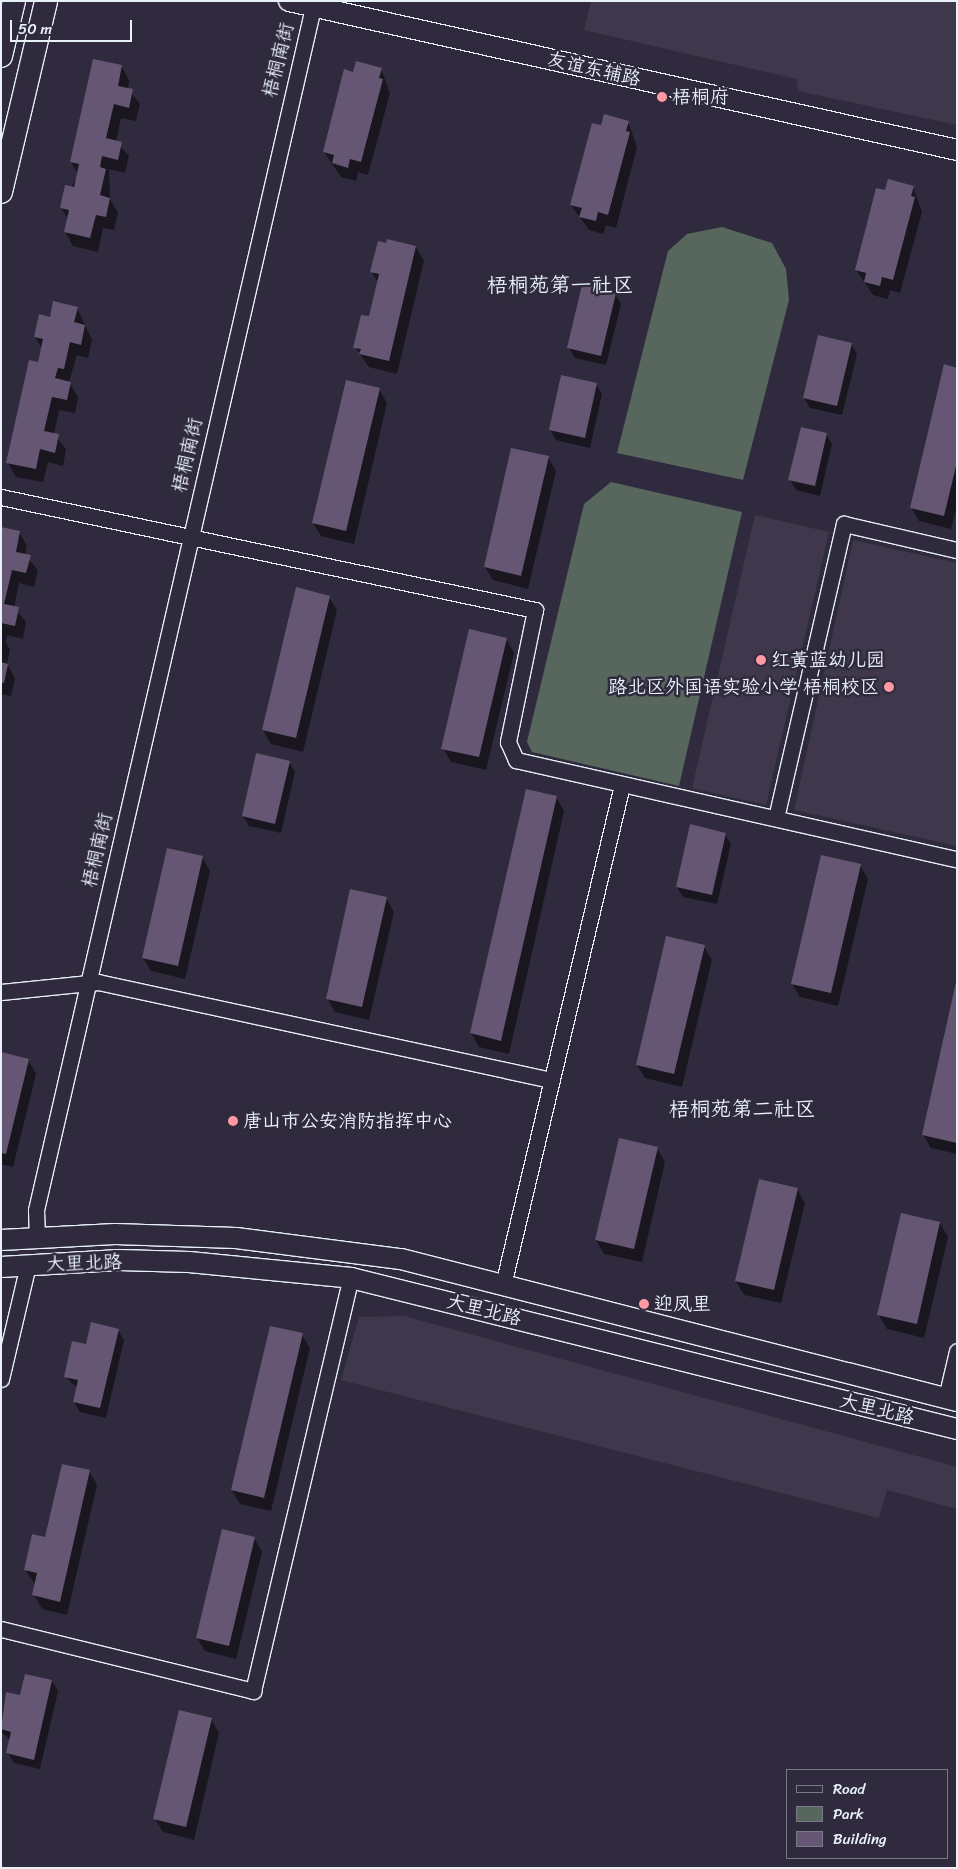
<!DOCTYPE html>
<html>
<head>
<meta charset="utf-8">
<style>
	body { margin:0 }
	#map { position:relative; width:958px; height:1869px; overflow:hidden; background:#2f2a3d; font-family:Sriracha,"LXGW WenKai TC",sans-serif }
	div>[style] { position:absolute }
	.built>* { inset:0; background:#3f384d }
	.green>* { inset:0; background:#58675e }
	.shadow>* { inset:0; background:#0007 }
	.building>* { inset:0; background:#655773 }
	.roads { filter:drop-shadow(1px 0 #e8f1f8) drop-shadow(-1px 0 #e8f1f8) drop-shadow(0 1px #e8f1f8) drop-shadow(0 -1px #e8f1f8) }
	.street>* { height:15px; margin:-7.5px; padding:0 7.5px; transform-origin:7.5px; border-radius:7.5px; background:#2f2a3d }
	.secondary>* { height:20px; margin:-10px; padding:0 10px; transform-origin:10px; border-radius:10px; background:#2f2a3d }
	.primary>* { height:22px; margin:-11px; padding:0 11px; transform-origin:11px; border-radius:11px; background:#2f2a3d }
	.dots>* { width:14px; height:14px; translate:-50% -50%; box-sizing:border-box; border:2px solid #2f2a3d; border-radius:50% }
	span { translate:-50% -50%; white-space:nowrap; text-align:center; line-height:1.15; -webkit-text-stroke:5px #2f2a3d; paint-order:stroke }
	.street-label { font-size:19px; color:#e8f1f8 }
	.poi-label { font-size:19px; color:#e8f1f8 }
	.left { translate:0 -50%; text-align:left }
	.right { translate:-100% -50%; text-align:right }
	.quarter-label { font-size:21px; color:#e8f1f8 }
	.frame { position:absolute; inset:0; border:2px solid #e8f1f8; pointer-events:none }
	.legend { position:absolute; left:786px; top:1769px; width:162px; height:90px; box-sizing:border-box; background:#2f2a3d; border:1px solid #797a88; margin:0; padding:6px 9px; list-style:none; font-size:15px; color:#e8f1f8 }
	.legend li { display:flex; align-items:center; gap:10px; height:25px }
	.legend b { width:25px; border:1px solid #797a88 }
	.scale { position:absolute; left:10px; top:20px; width:122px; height:22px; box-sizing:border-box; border:2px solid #e8f1f8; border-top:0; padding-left:6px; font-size:15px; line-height:18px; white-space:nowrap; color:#e8f1f8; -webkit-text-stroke:4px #2f2a3d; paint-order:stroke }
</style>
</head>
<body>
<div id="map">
	<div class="built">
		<div style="clip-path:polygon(591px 1px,957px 1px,957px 125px,798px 91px,797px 79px,584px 30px)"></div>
		<div style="clip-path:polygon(755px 515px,829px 532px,766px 805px,692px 788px)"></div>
		<div style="clip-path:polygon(853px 540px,957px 563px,957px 846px,794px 810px)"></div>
		<div style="clip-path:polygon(404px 1316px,957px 1467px,957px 1509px,887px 1490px,879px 1518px,341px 1380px,359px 1317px)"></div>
	</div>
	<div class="green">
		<div style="clip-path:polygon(722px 227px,772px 243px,786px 269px,789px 300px,743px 480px,617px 453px,668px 251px,687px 234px)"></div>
		<div style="clip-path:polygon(611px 482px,742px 512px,679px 786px,532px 752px,527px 742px,584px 504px)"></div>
	</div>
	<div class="shadow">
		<div style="clip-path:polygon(122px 67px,129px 80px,128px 89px,140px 104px,136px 121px,121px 118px,116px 142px,129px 156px,125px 173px,109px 169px,110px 199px,118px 213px,114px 230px,103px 228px,98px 252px,73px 246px,65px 232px,68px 219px,61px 208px,78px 174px,71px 162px)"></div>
		<div style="clip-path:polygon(381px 69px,390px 93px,368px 175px,358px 172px,356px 181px,341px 177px,324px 152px,354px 73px)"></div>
		<div style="clip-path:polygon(628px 122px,637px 147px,616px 228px,606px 225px,603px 234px,589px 230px,571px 205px,602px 127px)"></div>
		<div style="clip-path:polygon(913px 187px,922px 212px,900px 293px,890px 290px,888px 299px,873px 295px,856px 270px,886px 192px)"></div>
		<div style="clip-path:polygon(416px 247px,424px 261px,397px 374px,369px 367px,355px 347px,370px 318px,378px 283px,372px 272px)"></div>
		<div style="clip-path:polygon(615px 294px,621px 304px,606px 365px,575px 358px,569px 348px)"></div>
		<div style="clip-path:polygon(77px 308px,92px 340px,88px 358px,77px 355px,69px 382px,78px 397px,75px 413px,59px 410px,54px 434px,66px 449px,63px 466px,48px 462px,43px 482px,16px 477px,8px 463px,39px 364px,42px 349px,35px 337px,51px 318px)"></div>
		<div style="clip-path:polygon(851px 344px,857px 354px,842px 415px,810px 408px,804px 398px)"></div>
		<div style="clip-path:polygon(957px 369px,957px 506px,951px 529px,919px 521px,911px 507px)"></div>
		<div style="clip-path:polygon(596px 384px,602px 394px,590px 448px,556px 440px,550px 430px)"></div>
		<div style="clip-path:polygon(379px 389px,387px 403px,354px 544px,321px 536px,313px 523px)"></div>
		<div style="clip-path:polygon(826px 434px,832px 444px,820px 496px,796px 490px,790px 480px)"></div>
		<div style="clip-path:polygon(548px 457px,556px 471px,528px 589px,493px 580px,485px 567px)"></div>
		<div style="clip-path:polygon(1px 528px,19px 532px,27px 546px,25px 555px,38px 570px,34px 587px,19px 583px,14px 608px,26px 622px,23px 639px,7px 635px,6px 642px,10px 650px,7px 664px,15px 678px,11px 696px,1px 694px)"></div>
		<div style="clip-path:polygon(329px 597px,337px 610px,303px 752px,271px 744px,263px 730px)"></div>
		<div style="clip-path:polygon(506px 639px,514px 653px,486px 770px,451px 762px,443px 748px)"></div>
		<div style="clip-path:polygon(289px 762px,295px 772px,281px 833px,249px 826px,243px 816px)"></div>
		<div style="clip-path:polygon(556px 797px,564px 811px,509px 1054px,479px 1047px,471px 1033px)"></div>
		<div style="clip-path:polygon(725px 834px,731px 844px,717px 904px,683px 897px,677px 887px)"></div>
		<div style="clip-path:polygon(202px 857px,210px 871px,185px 979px,151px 971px,143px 958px)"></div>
		<div style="clip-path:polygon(860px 865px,868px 879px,838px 1006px,800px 997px,792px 984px)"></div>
		<div style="clip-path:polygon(386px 898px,394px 912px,369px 1020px,335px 1012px,327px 998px)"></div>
		<div style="clip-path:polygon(704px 947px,712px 960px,682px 1087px,645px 1078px,637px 1065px)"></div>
		<div style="clip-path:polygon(957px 985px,957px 1154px,931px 1148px,923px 1135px)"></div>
		<div style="clip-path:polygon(1px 1054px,28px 1060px,36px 1074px,13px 1167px,1px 1164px)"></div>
		<div style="clip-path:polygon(657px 1148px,665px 1162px,642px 1262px,604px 1254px,596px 1240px)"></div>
		<div style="clip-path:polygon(797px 1189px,805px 1203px,781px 1303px,744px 1295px,736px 1281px)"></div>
		<div style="clip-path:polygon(940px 1223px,948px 1237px,924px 1338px,887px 1329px,879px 1315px)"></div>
		<div style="clip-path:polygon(118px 1330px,124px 1340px,106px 1418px,80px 1412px,74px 1402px,77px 1388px,66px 1377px,87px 1345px)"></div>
		<div style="clip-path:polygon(302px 1335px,310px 1348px,271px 1511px,240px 1504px,232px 1490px)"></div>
		<div style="clip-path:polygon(89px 1471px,97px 1485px,67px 1615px,42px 1609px,34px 1595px,36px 1585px,25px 1570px)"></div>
		<div style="clip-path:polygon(254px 1538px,262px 1552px,236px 1659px,205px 1651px,197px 1638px)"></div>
		<div style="clip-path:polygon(52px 1681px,58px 1691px,40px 1769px,14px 1763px,8px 1753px,11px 1740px,1px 1732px,7px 1694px,21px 1697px)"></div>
		<div style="clip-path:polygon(211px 1719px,219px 1733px,194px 1840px,163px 1832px,155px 1819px)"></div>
	</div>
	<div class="building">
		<div style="clip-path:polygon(93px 59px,122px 65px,118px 86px,133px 89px,129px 108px,114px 104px,106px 138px,122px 142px,118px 160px,102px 156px,100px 167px,106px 169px,100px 195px,110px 198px,106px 217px,96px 215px,90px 238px,64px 232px,69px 210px,60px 208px,65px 185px,74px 187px,79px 164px,70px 162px)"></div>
		<div style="clip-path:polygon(356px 61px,382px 68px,379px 78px,383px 79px,361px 162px,350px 159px,348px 168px,332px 163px,334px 155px,323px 152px,344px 69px,353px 72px)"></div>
		<div style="clip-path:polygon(604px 114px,629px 121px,626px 131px,630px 132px,608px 215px,598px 212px,596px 221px,579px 217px,582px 208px,570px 205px,592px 123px,601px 125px)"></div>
		<div style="clip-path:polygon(888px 179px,914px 186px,911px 196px,915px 197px,893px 280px,882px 277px,880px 286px,864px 282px,866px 273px,855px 270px,876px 188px,885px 190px)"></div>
		<div style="clip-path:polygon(387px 239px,416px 246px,389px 361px,359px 354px,361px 349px,353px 348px,361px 315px,369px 316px,379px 274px,370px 272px,378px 241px,386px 243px)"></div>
		<div style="clip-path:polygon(582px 285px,616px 293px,601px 356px,567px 348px)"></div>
		<div style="clip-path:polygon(53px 301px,78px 307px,74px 322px,85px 325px,81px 345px,70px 342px,64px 369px,58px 368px,55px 378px,71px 382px,67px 400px,52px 397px,44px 431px,59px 434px,55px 453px,40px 449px,36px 469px,6px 463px,29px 360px,38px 362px,43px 339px,34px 337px,39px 314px,50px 317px)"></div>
		<div style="clip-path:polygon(818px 335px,852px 343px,837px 406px,803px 398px)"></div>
		<div style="clip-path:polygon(944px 364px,957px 368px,957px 462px,944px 516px,910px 508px)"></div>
		<div style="clip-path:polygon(561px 375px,597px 383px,585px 438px,549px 430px)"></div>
		<div style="clip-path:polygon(346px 380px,380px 388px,346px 531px,312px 523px)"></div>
		<div style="clip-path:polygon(801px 427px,827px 433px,815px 486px,788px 480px)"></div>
		<div style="clip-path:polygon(511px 448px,549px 456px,521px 576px,484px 567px)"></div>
		<div style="clip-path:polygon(1px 527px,20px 531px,16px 552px,31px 555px,26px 573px,12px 570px,4px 604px,19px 607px,15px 626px,1px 623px)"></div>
		<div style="clip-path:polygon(296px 587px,330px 596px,296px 738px,262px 730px)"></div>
		<div style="clip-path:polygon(469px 629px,507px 638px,479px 757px,441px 749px)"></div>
		<div style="clip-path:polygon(1px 662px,8px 664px,4px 683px,1px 683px)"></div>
		<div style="clip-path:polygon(256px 753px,290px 761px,275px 824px,242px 816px)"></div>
		<div style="clip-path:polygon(526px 789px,557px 796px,501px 1041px,470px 1033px)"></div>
		<div style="clip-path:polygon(690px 824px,726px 833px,712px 895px,676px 887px)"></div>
		<div style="clip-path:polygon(167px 848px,203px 856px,178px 966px,142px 958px)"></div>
		<div style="clip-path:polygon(821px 855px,861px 864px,831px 993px,791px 984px)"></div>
		<div style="clip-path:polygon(350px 889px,387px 897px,362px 1007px,326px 999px)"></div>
		<div style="clip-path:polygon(666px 936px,705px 945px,674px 1074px,636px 1065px)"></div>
		<div style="clip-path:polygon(956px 982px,957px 983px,957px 1143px,922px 1135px)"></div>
		<div style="clip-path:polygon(1px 1052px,29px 1059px,6px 1154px,1px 1153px)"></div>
		<div style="clip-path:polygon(619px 1138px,658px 1147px,634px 1249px,595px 1240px)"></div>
		<div style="clip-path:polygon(759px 1179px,798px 1188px,774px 1290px,735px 1281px)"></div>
		<div style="clip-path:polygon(901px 1213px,940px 1222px,917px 1324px,877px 1315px)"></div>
		<div style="clip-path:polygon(91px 1322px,119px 1329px,100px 1408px,73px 1402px,78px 1380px,64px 1377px,72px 1341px,86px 1344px)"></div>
		<div style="clip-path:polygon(270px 1326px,303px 1333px,264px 1498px,231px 1490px)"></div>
		<div style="clip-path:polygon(62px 1464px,90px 1470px,60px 1602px,32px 1595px,37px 1573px,24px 1570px,32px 1534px,45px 1537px)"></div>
		<div style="clip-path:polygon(222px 1529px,255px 1537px,229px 1646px,196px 1638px)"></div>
		<div style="clip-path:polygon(25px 1674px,52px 1680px,34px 1760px,6px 1753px,11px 1732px,1px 1729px,6px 1692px,20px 1695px)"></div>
		<div style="clip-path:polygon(179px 1710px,212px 1718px,186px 1827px,153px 1819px)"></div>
	</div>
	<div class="roads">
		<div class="street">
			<div style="left:1px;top:497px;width:546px;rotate:11.95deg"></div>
			<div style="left:535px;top:610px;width:135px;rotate:101.6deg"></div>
			<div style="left:508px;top:742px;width:20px;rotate:66deg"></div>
			<div style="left:516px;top:760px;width:452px;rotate:12.7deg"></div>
			<div style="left:776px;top:818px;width:302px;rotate:-77deg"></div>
			<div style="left:844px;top:524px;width:116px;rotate:13deg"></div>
			<div style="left:1px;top:992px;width:98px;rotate:-5.9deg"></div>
			<div style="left:98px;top:982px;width:464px;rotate:12.2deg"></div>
			<div style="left:37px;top:1238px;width:28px;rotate:-92deg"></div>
			<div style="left:36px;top:1210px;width:1234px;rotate:-77.03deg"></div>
			<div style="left:503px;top:1285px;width:514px;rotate:-76.61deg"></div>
			<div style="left:1px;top:1379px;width:117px;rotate:-76.7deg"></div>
			<div style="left:946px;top:1398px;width:48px;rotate:-76.8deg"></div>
			<div style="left:1px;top:1629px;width:260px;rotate:13.8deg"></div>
			<div style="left:253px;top:1691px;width:424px;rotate:-76.7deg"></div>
		</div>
		<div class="secondary">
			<div style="left:289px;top:1px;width:684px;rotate:12.57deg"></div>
			<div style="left:1px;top:1240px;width:114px;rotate:-3deg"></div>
			<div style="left:115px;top:1234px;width:121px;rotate:1.9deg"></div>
			<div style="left:236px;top:1238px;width:166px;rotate:7.3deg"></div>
			<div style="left:401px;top:1259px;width:574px;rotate:14.33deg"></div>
			<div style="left:1px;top:1267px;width:118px;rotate:-3.4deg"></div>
			<div style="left:119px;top:1260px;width:70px;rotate:1.6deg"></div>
			<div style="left:189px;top:1262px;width:163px;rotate:5.6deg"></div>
			<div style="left:351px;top:1278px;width:625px;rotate:13.99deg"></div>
		</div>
		<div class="primary">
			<div style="left:1px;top:56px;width:57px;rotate:-76.7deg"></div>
			<div style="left:1px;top:192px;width:196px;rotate:-76.7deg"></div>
		</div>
	</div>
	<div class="dots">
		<div style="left:662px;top:97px;background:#ff9aa2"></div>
		<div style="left:761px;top:660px;background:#ff9aa2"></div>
		<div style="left:889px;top:687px;background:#ff9aa2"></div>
		<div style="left:233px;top:1121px;background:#ff9aa2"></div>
		<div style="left:644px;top:1304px;background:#ff9aa2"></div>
	</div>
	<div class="street-label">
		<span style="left:278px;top:60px;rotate:-76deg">梧桐南街</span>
		<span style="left:594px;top:69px;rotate:13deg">友谊东辅路</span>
		<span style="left:187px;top:455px;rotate:-77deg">梧桐南街</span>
		<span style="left:97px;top:850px;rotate:-77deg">梧桐南街</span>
		<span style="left:84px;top:1263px;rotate:-2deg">大里北路</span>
		<span style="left:484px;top:1310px;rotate:14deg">大里北路</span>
		<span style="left:877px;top:1409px;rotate:14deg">大里北路</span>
	</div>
	<div class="poi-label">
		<span class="left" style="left:672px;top:97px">梧桐府</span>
		<span class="left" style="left:771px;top:660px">红黄蓝幼儿园</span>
		<span class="right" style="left:879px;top:687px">路北区外国语实验小学 梧桐校区</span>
		<span class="left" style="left:243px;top:1121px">唐山市公安消防指挥中心</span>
		<span class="left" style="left:654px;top:1304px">迎凤里</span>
	</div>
	<div class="quarter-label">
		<span style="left:560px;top:285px">梧桐苑第一社区</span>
		<span style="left:742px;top:1109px">梧桐苑第二社区</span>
	</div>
	<div class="frame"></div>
	<ul class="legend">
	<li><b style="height:6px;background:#2f2a3d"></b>Road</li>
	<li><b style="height:14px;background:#58675e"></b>Park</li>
	<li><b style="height:14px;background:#655773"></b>Building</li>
	</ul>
	<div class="scale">50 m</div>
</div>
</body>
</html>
